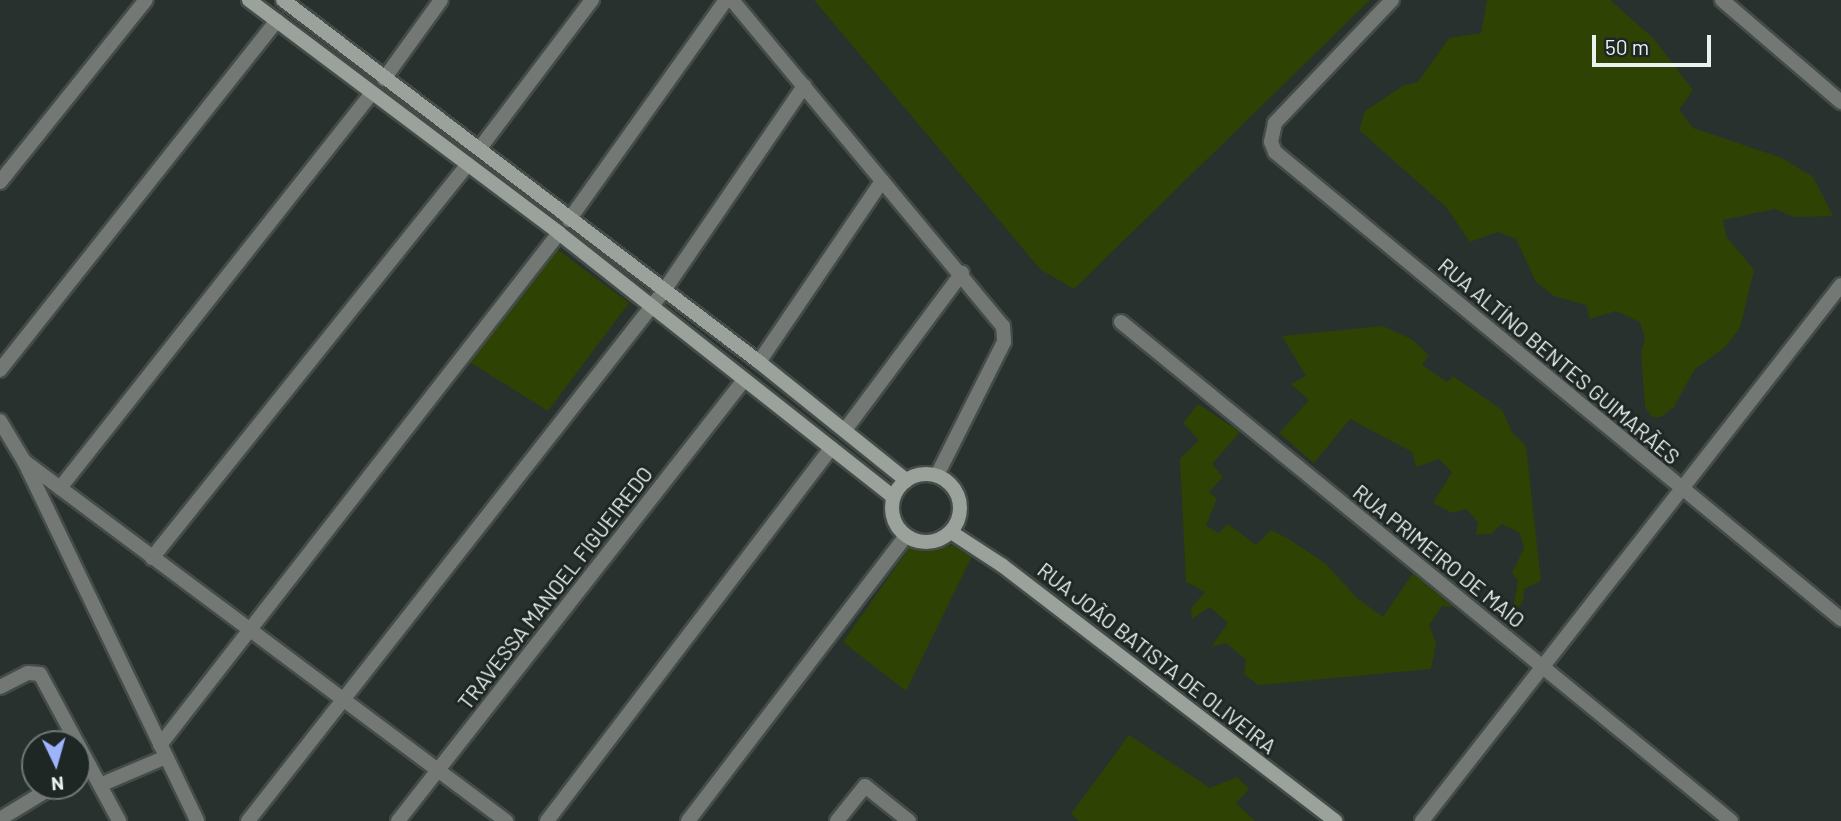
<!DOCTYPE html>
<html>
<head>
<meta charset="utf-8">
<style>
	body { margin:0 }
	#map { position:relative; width:1841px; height:821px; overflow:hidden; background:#28312d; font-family:Barlow,sans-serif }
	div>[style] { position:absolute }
	.green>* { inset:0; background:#2e4203 }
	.roads { filter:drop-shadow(2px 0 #434c48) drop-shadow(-2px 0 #434c48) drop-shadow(0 2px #434c48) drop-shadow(0 -2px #434c48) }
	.street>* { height:14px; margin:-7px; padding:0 7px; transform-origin:7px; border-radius:7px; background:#747874 }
	.secondary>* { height:14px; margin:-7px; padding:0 7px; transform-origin:7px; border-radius:7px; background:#9ba19b }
	.secondary>.ring { margin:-7px; padding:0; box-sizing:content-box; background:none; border:14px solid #9ba19b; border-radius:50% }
	span { translate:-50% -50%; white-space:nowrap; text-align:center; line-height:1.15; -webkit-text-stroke:6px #1e2724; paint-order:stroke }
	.street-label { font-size:21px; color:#ebf1ee }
	.north { position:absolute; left:21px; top:730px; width:70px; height:70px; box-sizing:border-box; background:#1e2724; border:2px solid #707875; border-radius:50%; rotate:175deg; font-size:19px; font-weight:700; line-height:28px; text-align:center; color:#ebf1ee }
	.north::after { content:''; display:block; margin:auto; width:24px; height:32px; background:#9db4fd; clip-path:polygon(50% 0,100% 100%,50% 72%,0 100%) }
	.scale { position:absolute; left:1592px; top:35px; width:119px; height:32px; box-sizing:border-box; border:4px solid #ebf1ee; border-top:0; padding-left:9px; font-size:21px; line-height:24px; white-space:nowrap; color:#ebf1ee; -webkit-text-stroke:5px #1e2724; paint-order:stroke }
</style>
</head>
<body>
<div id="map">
	<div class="green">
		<div style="clip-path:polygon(814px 0,1370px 0,1074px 289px,1041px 270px)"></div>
		<div style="clip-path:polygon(1487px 0,1610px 0,1653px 38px,1693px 90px,1679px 110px,1693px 128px,1782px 158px,1813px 177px,1833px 216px,1794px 217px,1775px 209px,1723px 220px,1726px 236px,1754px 270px,1740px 328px,1724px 348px,1695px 369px,1674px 407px,1661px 417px,1652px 417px,1645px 407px,1641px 353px,1645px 339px,1640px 322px,1616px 311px,1590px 319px,1586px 305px,1554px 296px,1536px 282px,1516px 239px,1498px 232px,1470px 242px,1446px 207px,1359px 130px,1365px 111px,1404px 85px,1418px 82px,1449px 38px,1481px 33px)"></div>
		<div style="clip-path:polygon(553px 246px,629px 303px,548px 411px,468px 361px)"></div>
		<div style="clip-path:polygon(1383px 326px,1413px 340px,1429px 355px,1422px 365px,1447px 382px,1453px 376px,1502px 410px,1512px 432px,1526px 446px,1541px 581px,1524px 589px,1523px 601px,1512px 615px,1518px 581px,1512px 573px,1524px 548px,1520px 533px,1502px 524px,1491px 534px,1476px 534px,1478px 523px,1467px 509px,1452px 513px,1433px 503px,1452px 472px,1439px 459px,1416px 467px,1412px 452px,1350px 419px,1314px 463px,1279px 433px,1309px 400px,1291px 384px,1306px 376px,1282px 336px)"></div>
		<div style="clip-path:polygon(1198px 404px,1240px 432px,1212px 464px,1223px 477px,1209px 492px,1217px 498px,1206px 526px,1219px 533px,1228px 524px,1256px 545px,1271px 530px,1287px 538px,1326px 564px,1357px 598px,1383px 617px,1413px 573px,1453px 607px,1442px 606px,1429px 625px,1436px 643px,1431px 669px,1258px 685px,1244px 674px,1246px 660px,1226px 643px,1211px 647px,1228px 623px,1210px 607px,1192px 619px,1191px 608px,1205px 592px,1186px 582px,1180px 459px,1199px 440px,1183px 423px)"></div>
		<div style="clip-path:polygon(953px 545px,972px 556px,906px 691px,843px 642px,909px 548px,932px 550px)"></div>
		<div style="clip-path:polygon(1129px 735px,1210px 788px,1237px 777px,1249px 789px,1236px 803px,1255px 821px,1079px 821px,1071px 814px)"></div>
	</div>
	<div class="roads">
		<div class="street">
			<div style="left:732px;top:0;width:424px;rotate:50.3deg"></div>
			<div style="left:1003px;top:326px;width:16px;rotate:86deg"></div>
			<div style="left:1004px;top:342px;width:149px;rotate:116.7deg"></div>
			<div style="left:1392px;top:0;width:170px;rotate:133.6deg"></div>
			<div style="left:1275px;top:123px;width:19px;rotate:102deg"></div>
			<div style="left:1271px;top:142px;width:11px;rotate:68deg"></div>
			<div style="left:1275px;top:152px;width:734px;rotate:39.53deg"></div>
			<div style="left:1722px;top:0;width:157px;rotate:40.6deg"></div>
			<div style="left:384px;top:79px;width:97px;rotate:-54.2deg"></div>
			<div style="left:480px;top:148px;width:186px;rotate:-52.9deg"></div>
			<div style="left:0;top:182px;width:233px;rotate:-51.3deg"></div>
			<div style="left:569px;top:220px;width:270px;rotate:-54.5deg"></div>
			<div style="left:1121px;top:322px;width:788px;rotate:39.28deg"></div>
			<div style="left:759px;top:362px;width:219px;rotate:-55.8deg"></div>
			<div style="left:0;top:370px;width:446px;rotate:-51.6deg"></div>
			<div style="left:0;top:421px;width:47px;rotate:59deg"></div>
			<div style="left:24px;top:461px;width:399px;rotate:64.3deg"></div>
			<div style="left:845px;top:430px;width:196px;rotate:-53.3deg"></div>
			<div style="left:24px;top:461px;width:602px;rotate:36.76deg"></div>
			<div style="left:60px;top:488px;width:503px;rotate:-51.7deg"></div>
			<div style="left:152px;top:558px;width:505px;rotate:-51.27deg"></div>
			<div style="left:0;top:687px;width:31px;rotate:-27deg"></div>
			<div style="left:28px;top:673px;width:12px;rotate:5deg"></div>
			<div style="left:40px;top:674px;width:167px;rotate:61.7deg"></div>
			<div style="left:160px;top:745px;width:649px;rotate:-52.07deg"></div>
			<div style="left:77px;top:772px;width:14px;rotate:-30deg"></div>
			<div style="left:100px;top:785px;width:72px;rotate:-23deg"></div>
			<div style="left:0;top:819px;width:63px;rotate:-31.4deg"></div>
			<div style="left:248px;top:821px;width:672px;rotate:-51.89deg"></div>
			<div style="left:663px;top:292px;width:250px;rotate:-55.6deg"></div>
			<div style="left:398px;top:821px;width:561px;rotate:-51.88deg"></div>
			<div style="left:547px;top:821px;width:469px;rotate:-52.7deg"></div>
			<div style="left:688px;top:821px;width:359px;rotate:-52.6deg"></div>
			<div style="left:837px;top:821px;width:45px;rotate:-51.3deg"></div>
			<div style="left:865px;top:786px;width:56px;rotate:38.5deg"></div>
			<div style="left:1422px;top:821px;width:680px;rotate:-51.98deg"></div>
		</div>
		<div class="secondary">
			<div style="left:249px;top:0;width:388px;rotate:36.9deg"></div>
			<div style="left:559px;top:233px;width:426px;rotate:38.3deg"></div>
			<div style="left:283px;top:0;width:598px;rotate:37.25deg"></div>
			<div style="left:759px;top:362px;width:189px;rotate:38.8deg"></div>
			<div class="ring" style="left:892px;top:474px;width:54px;height:54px"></div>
			<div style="left:951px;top:532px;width:62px;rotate:33.2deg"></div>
			<div style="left:1003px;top:566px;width:419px;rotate:37.5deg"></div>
		</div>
	</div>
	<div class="street-label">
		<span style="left:1559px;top:361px;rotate:40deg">RUA ALTÍNO BENTES GUIMARÃES</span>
		<span style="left:1439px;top:556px;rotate:39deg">RUA PRIMEIRO DE MAIO</span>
		<span style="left:555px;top:588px;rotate:-52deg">TRAVESSA MANOEL FIGUEIREDO</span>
		<span style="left:1157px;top:658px;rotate:38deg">RUA JOÃO BATISTA DE OLIVEIRA</span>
	</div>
	<div class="north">N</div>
	<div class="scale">50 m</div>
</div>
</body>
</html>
